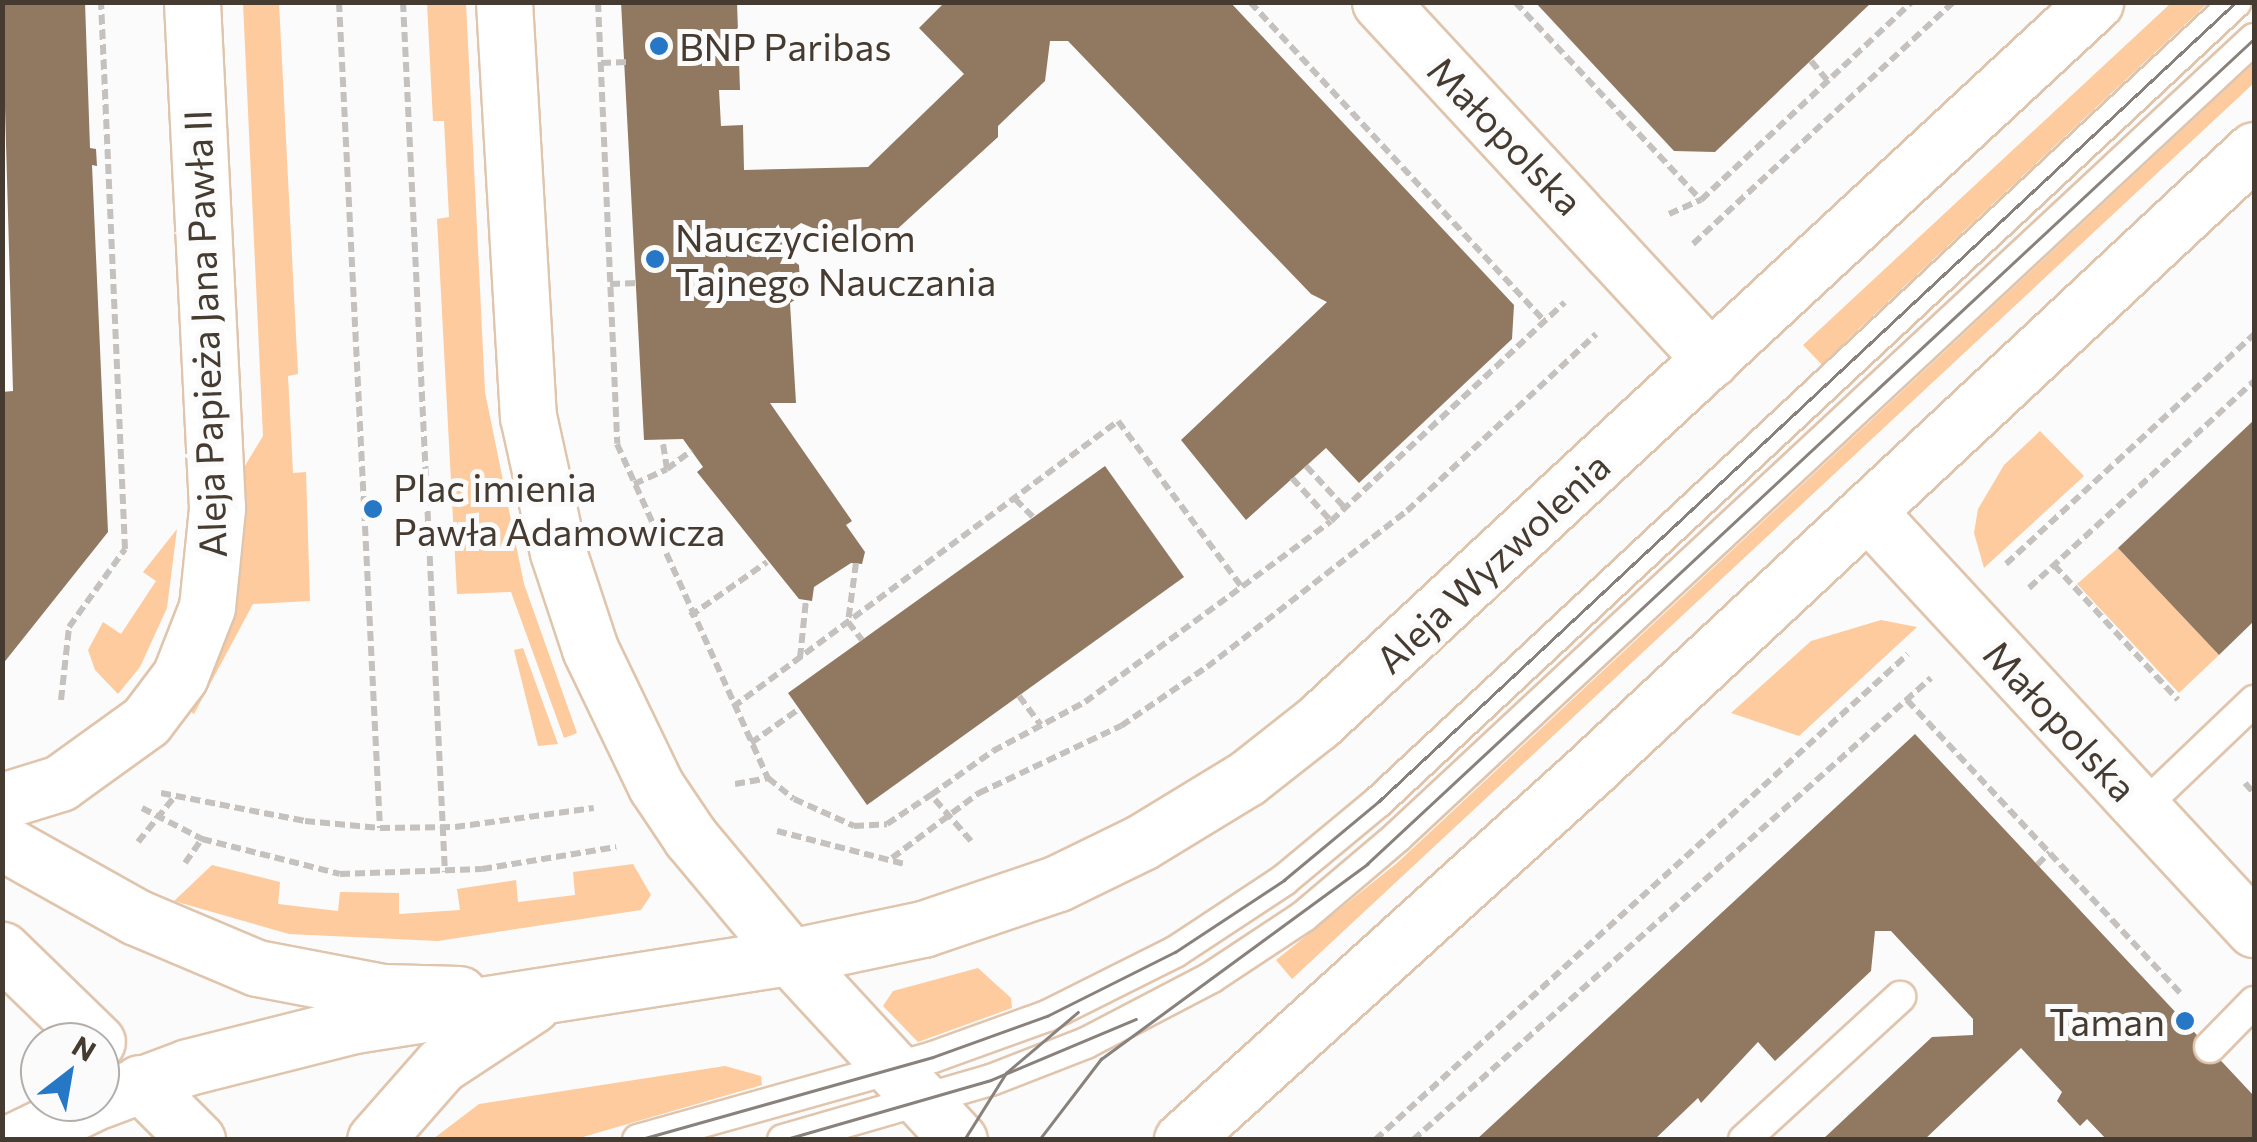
<!DOCTYPE html>
<html>
<head>
<meta charset="utf-8">
<style>
	body { margin:0 }
	#map { position:relative; width:2257px; height:1142px; overflow:hidden; background:#fbfbfb; font-family:Commissioner,sans-serif }
	div>[style] { position:absolute }
	.green>* { inset:0; background:#fdcb9d }
	.building>* { inset:0; background:#907861 }
	.path>* { height:6px; margin-top:-3px; transform-origin:0; background:repeating-linear-gradient(90deg,#c4c1be 0 10px,transparent 0 15px) }
	.roads { filter:drop-shadow(2px 0 #e0c5ad) drop-shadow(-2px 0 #e0c5ad) drop-shadow(0 2px #e0c5ad) drop-shadow(0 -2px #e0c5ad) }
	.lane>* { height:30px; margin:-15px; padding:0 15px; transform-origin:15px; border-radius:15px; background:#fff }
	.street>* { height:55px; margin:-27.5px; padding:0 27.5px; transform-origin:27.5px; border-radius:27.5px; background:#fff }
	.secondary>* { height:55px; margin:-27.5px; padding:0 27.5px; transform-origin:27.5px; border-radius:27.5px; background:#fff }
	.tram>* { height:2.5px; margin:-1.25px; padding:0 1.25px; transform-origin:1.25px; border-radius:1.25px; background:#89827c }
	.dots>* { width:28px; height:28px; translate:-50% -50%; box-sizing:border-box; border:5px solid #fbfbfb; border-radius:50% }
	span { translate:-50% -50%; white-space:nowrap; text-align:center; line-height:1.15; -webkit-text-stroke:10px #fbfbfb; paint-order:stroke }
	.poi-label { font-size:38px; color:#463b31 }
	.left { translate:0 -50%; text-align:left }
	.right { translate:-100% -50%; text-align:right }
	.street-label { font-size:38px; color:#463b31 }
	.frame { position:absolute; inset:0; border:5px solid #463b31; pointer-events:none }
	.north { position:absolute; left:20px; top:1022px; width:100px; height:100px; box-sizing:border-box; background:#fbfbfb; border:2px solid #b3aeaa; border-radius:50%; rotate:31deg; font-size:28px; font-weight:700; line-height:40px; text-align:center; color:#463b31 }
	.north::after { content:''; display:block; margin:auto; width:35px; height:45px; background:#2678c7; clip-path:polygon(50% 0,100% 100%,50% 72%,0 100%) }
</style>
</head>
<body>
<div id="map">
	<div class="green">
		<div style="clip-path:polygon(243px 3px,279px 3px,298px 374px,288px 376px,293px 473px,306px 472px,310px 601px,253px 604px,194px 714px,187px 709px,239px 593px,240px 474px,263px 436px)"></div>
		<div style="clip-path:polygon(427px 3px,466px 3px,485px 392px,524px 584px,577px 733px,564px 738px,511px 592px,457px 594px,437px 219px,449px 217px,444px 121px,433px 121px)"></div>
		<div style="clip-path:polygon(2171px 3px,2208px 3px,1848px 339px,1825px 368px,1803px 345px)"></div>
		<div style="clip-path:polygon(2254px 63px,2254px 83px,1292px 979px,1276px 960px,1397px 863px)"></div>
		<div style="clip-path:polygon(2040px 431px,2084px 476px,1984px 568px,1974px 533px,1978px 509px,2004px 465px)"></div>
		<div style="clip-path:polygon(177px 529px,167px 608px,140px 667px,118px 694px,95px 670px,88px 650px,103px 622px,121px 634px,156px 581px,143px 572px)"></div>
		<div style="clip-path:polygon(2118px 548px,2219px 655px,2179px 693px,2077px 584px)"></div>
		<div style="clip-path:polygon(1881px 620px,1917px 627px,1799px 736px,1731px 713px,1811px 641px)"></div>
		<div style="clip-path:polygon(523px 648px,558px 744px,538px 746px,514px 650px)"></div>
		<div style="clip-path:polygon(633px 864px,651px 895px,641px 910px,438px 941px,289px 934px,174px 901px,212px 865px,280px 882px,278px 904px,338px 911px,340px 892px,399px 893px,399px 914px,460px 910px,457px 889px,516px 880px,518px 902px,575px 895px,573px 872px)"></div>
		<div style="clip-path:polygon(978px 968px,1011px 998px,1012px 1008px,918px 1042px,883px 1006px,893px 991px)"></div>
		<div style="clip-path:polygon(725px 1066px,761px 1076px,762px 1085px,576px 1139px,433px 1139px,479px 1104px)"></div>
	</div>
	<div class="building">
		<div style="clip-path:polygon(2px 2px,85px 2px,90px 148px,96px 149px,97px 166px,92px 165px,108px 532px,2px 665px,2px 392px,13px 391px)"></div>
		<div style="clip-path:polygon(621px 2px,737px 2px,740px 90px,719px 90px,721px 126px,743px 125px,744px 170px,868px 167px,964px 74px,919px 28px,945px 2px,1230px 2px,1514px 305px,1512px 339px,1359px 483px,1326px 448px,1246px 520px,1181px 440px,1327px 302px,1311px 294px,1068px 41px,1050px 41px,1045px 81px,998px 126px,998px 137px,893px 233px,829px 235px,801px 223px,787px 233px,787px 257px,799px 265px,800px 282px,801px 296px,790px 303px,796px 403px,770px 403px,852px 521px,846px 525px,865px 552px,862px 564px,851px 563px,814px 587px,812px 601px,799px 599px,697px 472px,703px 467px,683px 439px,644px 440px)"></div>
		<div style="clip-path:polygon(1535px 2px,1872px 2px,1715px 152px,1674px 151px)"></div>
		<div style="clip-path:polygon(2254px 420px,2254px 621px,2219px 655px,2118px 548px)"></div>
		<div style="clip-path:polygon(1105px 466px,1184px 577px,867px 805px,788px 693px)"></div>
		<div style="clip-path:polygon(1915px 734px,2254px 1096px,2254px 1140px,2107px 1140px,2087px 1119px,2080px 1126px,2057px 1101px,2062px 1092px,2021px 1048px,1924px 1140px,1822px 1140px,1932px 1037px,1973px 1035px,1973px 1019px,1891px 931px,1875px 931px,1871px 971px,1775px 1061px,1758px 1042px,1701px 1103px,1698px 1098px,1654px 1140px,1476px 1140px)"></div>
	</div>
	<div class="path">
		<div style="left:339px;top:2px;width:827px;rotate:87.16deg"></div>
		<div style="left:403px;top:2px;width:871px;rotate:87.24deg"></div>
		<div style="left:598px;top:2px;width:442px;rotate:87.5deg"></div>
		<div style="left:617px;top:444px;width:367px;rotate:65.7deg"></div>
		<div style="left:768px;top:778px;width:33px;rotate:39deg"></div>
		<div style="left:794px;top:799px;width:66px;rotate:24.2deg"></div>
		<div style="left:854px;top:826px;width:33px;rotate:-3deg"></div>
		<div style="left:887px;top:824px;width:53px;rotate:-33.4deg"></div>
		<div style="left:1250px;top:2px;width:435px;rotate:47.3deg"></div>
		<div style="left:1515px;top:2px;width:272px;rotate:46.8deg"></div>
		<div style="left:1811px;top:61px;width:26px;rotate:50deg"></div>
		<div style="left:601px;top:63px;width:27px;rotate:-2deg"></div>
		<div style="left:1669px;top:214px;width:35px;rotate:-24deg"></div>
		<div style="left:1701px;top:200px;width:289px;rotate:-43.2deg"></div>
		<div style="left:1693px;top:244px;width:355px;rotate:-42.9deg"></div>
		<div style="left:610px;top:284px;width:28px;rotate:-2deg"></div>
		<div style="left:1306px;top:466px;width:59px;rotate:47.1deg"></div>
		<div style="left:667px;top:469px;width:31px;rotate:-37deg"></div>
		<div style="left:1292px;top:478px;width:58px;rotate:47.8deg"></div>
		<div style="left:634px;top:484px;width:36px;rotate:-24deg"></div>
		<div style="left:667px;top:469px;width:30px;rotate:-99deg"></div>
		<div style="left:1015px;top:499px;width:25px;rotate:45deg"></div>
		<div style="left:856px;top:563px;width:60px;rotate:97.7deg"></div>
		<div style="left:848px;top:622px;width:23px;rotate:52deg"></div>
		<div style="left:2006px;top:564px;width:338px;rotate:-42.8deg"></div>
		<div style="left:2054px;top:565px;width:183px;rotate:47.4deg"></div>
		<div style="left:2029px;top:588px;width:306px;rotate:-42.6deg"></div>
		<div style="left:690px;top:616px;width:94px;rotate:-35deg"></div>
		<div style="left:800px;top:658px;width:58px;rotate:-84.1deg"></div>
		<div style="left:1019px;top:696px;width:36px;rotate:53deg"></div>
		<div style="left:61px;top:700px;width:73px;rotate:-83.7deg"></div>
		<div style="left:69px;top:627px;width:96px;rotate:-54.3deg"></div>
		<div style="left:125px;top:549px;width:548px;rotate:-92.51deg"></div>
		<div style="left:1907px;top:700px;width:403px;rotate:47deg"></div>
		<div style="left:733px;top:707px;width:480px;rotate:-36.6deg"></div>
		<div style="left:1118px;top:421px;width:209px;rotate:53.3deg"></div>
		<div style="left:751px;top:743px;width:59px;rotate:-35.3deg"></div>
		<div style="left:2245px;top:783px;width:13px;rotate:48deg"></div>
		<div style="left:735px;top:784px;width:34px;rotate:-10deg"></div>
		<div style="left:161px;top:793px;width:147px;rotate:11deg"></div>
		<div style="left:305px;top:821px;width:75px;rotate:5.3deg"></div>
		<div style="left:380px;top:828px;width:75px;rotate:-0.8deg"></div>
		<div style="left:455px;top:827px;width:140px;rotate:-7.8deg"></div>
		<div style="left:142px;top:808px;width:68px;rotate:27.3deg"></div>
		<div style="left:202px;top:839px;width:142px;rotate:14.2deg"></div>
		<div style="left:340px;top:874px;width:142px;rotate:-2deg"></div>
		<div style="left:482px;top:869px;width:136px;rotate:-9.3deg"></div>
		<div style="left:777px;top:831px;width:132px;rotate:14.5deg"></div>
		<div style="left:971px;top:841px;width:61px;rotate:-131deg"></div>
		<div style="left:931px;top:795px;width:76px;rotate:-35.4deg"></div>
		<div style="left:993px;top:751px;width:104px;rotate:-28deg"></div>
		<div style="left:1085px;top:702px;width:305px;rotate:-36.3deg"></div>
		<div style="left:1331px;top:521px;width:320px;rotate:-43.1deg"></div>
		<div style="left:138px;top:842px;width:59px;rotate:-51.2deg"></div>
		<div style="left:892px;top:858px;width:109px;rotate:-36.8deg"></div>
		<div style="left:979px;top:793px;width:157px;rotate:-25.3deg"></div>
		<div style="left:1121px;top:726px;width:104px;rotate:-34.5deg"></div>
		<div style="left:1207px;top:667px;width:254px;rotate:-38deg"></div>
		<div style="left:1407px;top:511px;width:259px;rotate:-43.1deg"></div>
		<div style="left:185px;top:863px;width:29px;rotate:-55deg"></div>
		<div style="left:2037px;top:865px;width:18px;rotate:-45deg"></div>
		<div style="left:1375px;top:1140px;width:721px;rotate:-42.36deg"></div>
		<div style="left:1413px;top:1140px;width:694px;rotate:-41.73deg"></div>
	</div>
	<div class="roads">
		<div class="lane">
			<div style="left:2142px;top:808px;width:155px;rotate:-43.7deg"></div>
			<div style="left:2210px;top:1047px;width:63px;rotate:-45.6deg"></div>
			<div style="left:638px;top:1140px;width:306px;rotate:-15.7deg"></div>
			<div style="left:933px;top:1057px;width:121px;rotate:-19.8deg"></div>
			<div style="left:1047px;top:1016px;width:143px;rotate:-26.6deg"></div>
			<div style="left:1175px;top:952px;width:131px;rotate:-33.4deg"></div>
			<div style="left:1284px;top:880px;width:122px;rotate:-39.7deg"></div>
			<div style="left:1378px;top:802px;width:1173px;rotate:-43deg"></div>
			<div style="left:783px;top:1140px;width:216px;rotate:-16.1deg"></div>
			<div style="left:991px;top:1080px;width:102px;rotate:-21.3deg"></div>
			<div style="left:1086px;top:1043px;width:142px;rotate:-27.6deg"></div>
			<div style="left:1212px;top:977px;width:110px;rotate:-33.5deg"></div>
			<div style="left:1304px;top:916px;width:122px;rotate:-40.3deg"></div>
			<div style="left:1397px;top:837px;width:1171px;rotate:-42.96deg"></div>
			<div style="left:1744px;top:1140px;width:212px;rotate:-42.5deg"></div>
		</div>
		<div class="street">
			<div style="left:1380px;top:2px;width:487px;rotate:47.2deg"></div>
			<div style="left:1867px;top:511px;width:570px;rotate:47.21deg"></div>
			<div style="left:2px;top:801px;width:61px;rotate:-17.2deg"></div>
			<div style="left:60px;top:783px;width:106px;rotate:-35.8deg"></div>
			<div style="left:146px;top:721px;width:56px;rotate:-52.9deg"></div>
			<div style="left:180px;top:676px;width:74px;rotate:-68.6deg"></div>
			<div style="left:207px;top:607px;width:100px;rotate:-84.2deg"></div>
			<div style="left:217px;top:508px;width:507px;rotate:-92.83deg"></div>
			<div style="left:2px;top:842px;width:154px;rotate:29.2deg"></div>
			<div style="left:136px;top:917px;width:131px;rotate:22.9deg"></div>
			<div style="left:257px;top:968px;width:128px;rotate:10.8deg"></div>
			<div style="left:383px;top:992px;width:76px;rotate:1.5deg"></div>
			<div style="left:2px;top:950px;width:132px;rotate:44.1deg"></div>
		</div>
		<div class="secondary">
			<div style="left:504px;top:2px;width:415px;rotate:86.7deg"></div>
			<div style="left:528px;top:416px;width:139px;rotate:77.6deg"></div>
			<div style="left:558px;top:552px;width:102px;rotate:71.7deg"></div>
			<div style="left:590px;top:649px;width:152px;rotate:64.3deg"></div>
			<div style="left:656px;top:786px;width:63px;rotate:56.1deg"></div>
			<div style="left:691px;top:838px;width:155px;rotate:50.2deg"></div>
			<div style="left:790px;top:957px;width:249px;rotate:47.3deg"></div>
			<div style="left:140px;top:1083px;width:81px;rotate:45deg"></div>
			<div style="left:100px;top:1100px;width:94px;rotate:-20.6deg"></div>
			<div style="left:188px;top:1067px;width:171px;rotate:-14.2deg"></div>
			<div style="left:354px;top:1025px;width:441px;rotate:-8.9deg"></div>
			<div style="left:790px;top:957px;width:136px;rotate:-11.9deg"></div>
			<div style="left:923px;top:929px;width:143px;rotate:-18.8deg"></div>
			<div style="left:1058px;top:883px;width:93px;rotate:-26deg"></div>
			<div style="left:1142px;top:842px;width:123px;rotate:-31.4deg"></div>
			<div style="left:1247px;top:778px;width:89px;rotate:-38.2deg"></div>
			<div style="left:1317px;top:723px;width:1061px;rotate:-42.82deg"></div>
			<div style="left:16px;top:1140px;width:88px;rotate:-25.7deg"></div>
			<div style="left:375px;top:1140px;width:100px;rotate:-48.7deg"></div>
			<div style="left:441px;top:1065px;width:109px;rotate:-33.4deg"></div>
			<div style="left:1182px;top:1140px;width:551px;rotate:-42.2deg"></div>
			<div style="left:1590px;top:770px;width:908px;rotate:-43.04deg"></div>
		</div>
	</div>
	<div class="tram">
		<div style="left:638px;top:1140px;width:306px;rotate:-15.7deg"></div>
		<div style="left:933px;top:1057px;width:121px;rotate:-19.8deg"></div>
		<div style="left:1047px;top:1016px;width:143px;rotate:-26.6deg"></div>
		<div style="left:1175px;top:952px;width:131px;rotate:-33.4deg"></div>
		<div style="left:1284px;top:880px;width:122px;rotate:-39.7deg"></div>
		<div style="left:1378px;top:802px;width:1173px;rotate:-43deg"></div>
		<div style="left:783px;top:1140px;width:216px;rotate:-16.1deg"></div>
		<div style="left:991px;top:1080px;width:157px;rotate:-22.8deg"></div>
		<div style="left:964px;top:1140px;width:79px;rotate:-57.9deg"></div>
		<div style="left:1006px;top:1073px;width:94px;rotate:-40.3deg"></div>
		<div style="left:1039px;top:1140px;width:102px;rotate:-52.6deg"></div>
		<div style="left:1101px;top:1059px;width:330px;rotate:-36.2deg"></div>
		<div style="left:1367px;top:864px;width:1211px;rotate:-42.93deg"></div>
	</div>
	<div class="dots">
		<div style="left:659px;top:46px;background:#2678c7"></div>
		<div style="left:655px;top:259px;background:#2678c7"></div>
		<div style="left:373px;top:509px;background:#2678c7"></div>
		<div style="left:2185px;top:1021px;background:#2678c7"></div>
	</div>
	<div class="poi-label">
		<span class="left" style="left:679px;top:46px">BNP Paribas</span>
		<span class="left" style="left:675px;top:259px">Nauczycielom<br>Tajnego Nauczania</span>
		<span class="left" style="left:393px;top:509px">Plac imienia<br>Pawła Adamowicza</span>
		<span class="right" style="left:2165px;top:1021px">Taman</span>
	</div>
	<div class="street-label">
		<span style="left:1506px;top:135px;rotate:46deg">Małopolska</span>
		<span style="left:204px;top:334px;rotate:-92deg">Aleja Papieża Jana Pawła II</span>
		<span style="left:1492px;top:562px;rotate:-43deg">Aleja Wyzwolenia</span>
		<span style="left:2061px;top:720px;rotate:47deg">Małopolska</span>
	</div>
	<div class="frame"></div>
	<div class="north">N</div>
</div>
</body>
</html>
